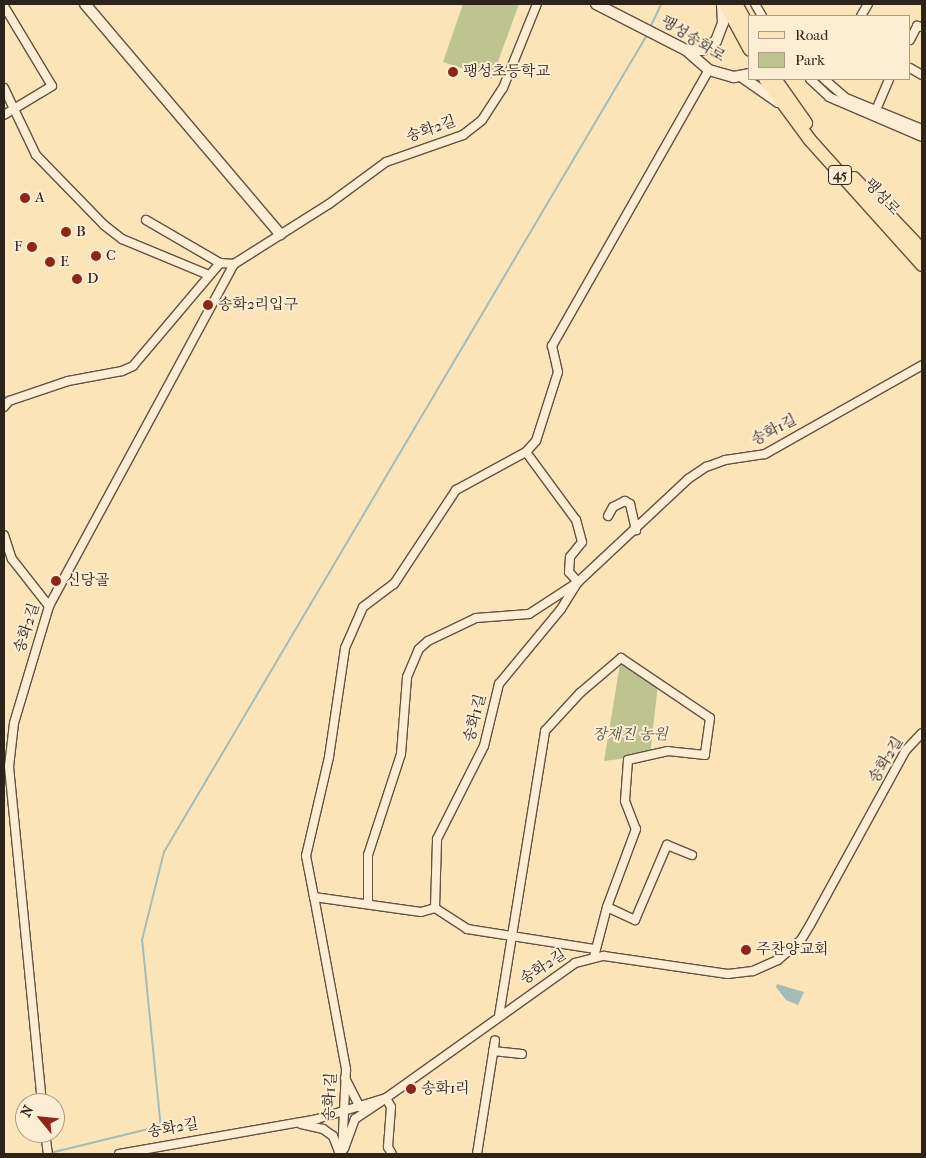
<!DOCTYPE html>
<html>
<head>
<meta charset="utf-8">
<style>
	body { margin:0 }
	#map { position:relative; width:926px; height:1158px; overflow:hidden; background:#fce4b9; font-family:"IM FELL French Canon","Noto Serif KR",serif }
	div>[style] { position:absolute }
	.green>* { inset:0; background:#bdc490 }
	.water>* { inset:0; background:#a3bcb8 }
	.stream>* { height:2px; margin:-1px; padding:0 1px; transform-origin:1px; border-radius:1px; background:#a3bcb8 }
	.roads { filter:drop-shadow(1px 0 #615342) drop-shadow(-1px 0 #615342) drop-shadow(0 1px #615342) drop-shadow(0 -1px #615342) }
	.minor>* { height:8px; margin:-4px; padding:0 4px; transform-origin:4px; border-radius:4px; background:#fdedd2 }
	.tertiary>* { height:10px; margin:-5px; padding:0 5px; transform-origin:5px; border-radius:5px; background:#fdedd2 }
	.primary>* { height:12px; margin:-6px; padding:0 6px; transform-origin:6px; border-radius:6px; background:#fce4b9 }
	.dots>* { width:14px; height:14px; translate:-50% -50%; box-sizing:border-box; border:2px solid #fdedd2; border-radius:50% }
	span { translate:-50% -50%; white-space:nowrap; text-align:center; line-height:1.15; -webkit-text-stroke:4px #fdedd2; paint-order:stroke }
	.shield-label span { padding:1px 4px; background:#fdedd2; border:1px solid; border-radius:4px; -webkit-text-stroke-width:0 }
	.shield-label { font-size:14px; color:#2d231b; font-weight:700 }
	.street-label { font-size:15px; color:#2d231b }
	.poi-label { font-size:15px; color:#2d231b }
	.left { translate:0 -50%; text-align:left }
	.right { translate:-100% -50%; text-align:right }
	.park-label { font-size:15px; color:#58533e; font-style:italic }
	.frame { position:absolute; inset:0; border:5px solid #2d231b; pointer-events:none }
	.legend { position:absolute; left:748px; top:15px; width:162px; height:65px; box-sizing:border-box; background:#fdedd2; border:1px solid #aa9c89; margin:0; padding:6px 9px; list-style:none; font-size:15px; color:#2d231b }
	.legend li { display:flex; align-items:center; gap:10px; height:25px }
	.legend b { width:25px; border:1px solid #aa9c89 }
	.north { position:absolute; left:15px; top:1093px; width:50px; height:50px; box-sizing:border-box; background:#fdedd2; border:1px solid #aa9c89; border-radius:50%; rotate:298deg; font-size:14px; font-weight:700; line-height:20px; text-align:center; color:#2d231b }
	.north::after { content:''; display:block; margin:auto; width:18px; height:22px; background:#8f2418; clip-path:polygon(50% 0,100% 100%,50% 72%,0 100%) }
</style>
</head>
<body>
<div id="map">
	<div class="green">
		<div style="clip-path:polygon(463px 4px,519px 4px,492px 78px,443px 62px)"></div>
		<div style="clip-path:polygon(621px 658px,658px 684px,650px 755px,604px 761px)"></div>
	</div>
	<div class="water">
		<div style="clip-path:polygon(777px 984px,804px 992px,798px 1005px,786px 1000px,776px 987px)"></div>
	</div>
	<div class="stream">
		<div style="left:650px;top:28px;width:26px;rotate:-65deg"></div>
		<div style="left:161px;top:1129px;width:190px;rotate:-95.7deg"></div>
		<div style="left:142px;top:940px;width:91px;rotate:-76deg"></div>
		<div style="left:164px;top:852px;width:949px;rotate:-59.41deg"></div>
		<div style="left:50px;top:1153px;width:114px;rotate:-13.7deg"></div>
	</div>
	<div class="roads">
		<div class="minor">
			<div style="left:755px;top:4px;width:14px;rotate:60deg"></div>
			<div style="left:4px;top:6px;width:93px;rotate:59deg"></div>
			<div style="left:52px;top:86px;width:56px;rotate:148.9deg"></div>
			<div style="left:861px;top:16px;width:14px;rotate:-60deg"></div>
			<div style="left:910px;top:40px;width:16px;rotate:-63deg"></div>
			<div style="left:917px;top:26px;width:5px;rotate:11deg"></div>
			<div style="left:910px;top:68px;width:14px;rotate:30deg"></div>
			<div style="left:810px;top:79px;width:26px;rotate:43deg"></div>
			<div style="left:829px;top:97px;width:101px;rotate:23.3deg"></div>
			<div style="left:824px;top:79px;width:29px;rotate:41deg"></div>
			<div style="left:846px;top:98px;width:82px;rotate:22.2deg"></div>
			<div style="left:4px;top:88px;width:74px;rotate:64.5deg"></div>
			<div style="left:36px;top:155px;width:98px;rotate:45.8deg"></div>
			<div style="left:104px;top:225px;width:23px;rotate:38deg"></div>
			<div style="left:122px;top:239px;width:94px;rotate:22.5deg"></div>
			<div style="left:876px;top:110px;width:34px;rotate:-67deg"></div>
			<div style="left:146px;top:220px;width:86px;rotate:30.2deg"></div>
			<div style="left:4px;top:407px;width:8px;rotate:-50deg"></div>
			<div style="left:9px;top:401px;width:62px;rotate:-18.7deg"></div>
			<div style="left:68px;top:381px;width:55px;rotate:-10.5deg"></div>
			<div style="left:122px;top:371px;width:12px;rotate:-24deg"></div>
			<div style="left:133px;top:366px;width:135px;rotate:-49.8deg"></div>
			<div style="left:220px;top:263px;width:14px;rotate:4deg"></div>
			<div style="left:608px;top:516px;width:10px;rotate:-61deg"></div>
			<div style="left:613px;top:507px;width:13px;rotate:-27deg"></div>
			<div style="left:625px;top:501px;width:6px;rotate:31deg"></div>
			<div style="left:630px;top:504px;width:27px;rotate:77deg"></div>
			<div style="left:4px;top:535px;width:25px;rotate:72deg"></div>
			<div style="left:12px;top:559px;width:60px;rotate:51.8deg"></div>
			<div style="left:314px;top:897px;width:42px;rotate:-101deg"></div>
			<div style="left:306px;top:856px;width:102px;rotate:-76.9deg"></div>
			<div style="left:329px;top:757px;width:110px;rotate:-81.6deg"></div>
			<div style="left:345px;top:648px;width:45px;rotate:-66.3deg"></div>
			<div style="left:363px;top:607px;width:39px;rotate:-37deg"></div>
			<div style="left:394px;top:584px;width:113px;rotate:-56.6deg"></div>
			<div style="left:456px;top:490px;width:80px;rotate:-28.5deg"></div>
			<div style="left:526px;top:452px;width:15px;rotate:-48deg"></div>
			<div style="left:536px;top:441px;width:72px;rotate:-72.3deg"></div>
			<div style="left:558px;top:372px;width:27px;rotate:-103deg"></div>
			<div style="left:552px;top:346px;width:318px;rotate:-60.4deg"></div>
			<div style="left:368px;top:904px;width:49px;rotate:-90deg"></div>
			<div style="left:368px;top:855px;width:106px;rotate:-71.9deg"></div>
			<div style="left:401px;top:754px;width:77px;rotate:-85.5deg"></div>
			<div style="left:407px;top:677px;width:30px;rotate:-67deg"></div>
			<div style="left:419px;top:649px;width:12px;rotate:-42deg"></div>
			<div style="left:428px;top:641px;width:53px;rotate:-25.6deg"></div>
			<div style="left:476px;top:618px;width:53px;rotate:-4.3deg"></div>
			<div style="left:529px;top:614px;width:59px;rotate:-33.1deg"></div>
			<div style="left:578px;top:582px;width:13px;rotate:-132deg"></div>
			<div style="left:569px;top:572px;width:15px;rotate:-86deg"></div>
			<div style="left:570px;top:557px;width:19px;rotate:-51deg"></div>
			<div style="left:582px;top:542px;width:23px;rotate:-105deg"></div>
			<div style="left:576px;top:520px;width:84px;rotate:-126.3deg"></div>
			<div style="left:607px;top:907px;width:31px;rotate:25deg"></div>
			<div style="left:635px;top:920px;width:82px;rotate:-66.9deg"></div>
			<div style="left:667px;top:845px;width:27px;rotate:22deg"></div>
			<div style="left:435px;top:908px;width:38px;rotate:33deg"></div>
			<div style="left:467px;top:929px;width:130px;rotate:8.9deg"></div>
			<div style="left:499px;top:1016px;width:289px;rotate:-80.8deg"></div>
			<div style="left:545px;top:731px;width:52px;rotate:-47.4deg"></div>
			<div style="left:580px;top:693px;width:54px;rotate:-40.5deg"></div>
			<div style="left:621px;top:658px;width:107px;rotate:34deg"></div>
			<div style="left:710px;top:718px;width:37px;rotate:98deg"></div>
			<div style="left:705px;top:755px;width:37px;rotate:-174deg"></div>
			<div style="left:668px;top:751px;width:41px;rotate:167.3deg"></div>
			<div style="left:628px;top:760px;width:41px;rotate:94.2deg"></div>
			<div style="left:625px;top:801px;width:30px;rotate:69deg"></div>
			<div style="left:636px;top:829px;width:83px;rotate:110.4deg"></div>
			<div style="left:607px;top:907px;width:52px;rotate:104.6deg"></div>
			<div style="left:493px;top:1051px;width:29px;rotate:6deg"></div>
			<div style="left:345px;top:1078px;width:33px;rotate:63deg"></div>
			<div style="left:42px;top:1103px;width:338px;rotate:-95.6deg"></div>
			<div style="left:9px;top:767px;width:44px;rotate:-83.5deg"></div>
			<div style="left:14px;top:723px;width:122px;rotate:-73.3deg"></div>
			<div style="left:49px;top:606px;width:389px;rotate:-61.6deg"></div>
			<div style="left:234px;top:264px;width:112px;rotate:-32.3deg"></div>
			<div style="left:329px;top:204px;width:71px;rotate:-36.4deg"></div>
			<div style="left:386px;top:162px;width:82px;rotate:-19.3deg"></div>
			<div style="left:463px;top:135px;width:24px;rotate:-38deg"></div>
			<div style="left:482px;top:120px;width:38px;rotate:-57deg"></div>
			<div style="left:503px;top:88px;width:91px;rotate:-68deg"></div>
			<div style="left:301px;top:1124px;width:23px;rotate:13deg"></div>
			<div style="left:323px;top:1129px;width:12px;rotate:35deg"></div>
			<div style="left:333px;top:1136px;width:19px;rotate:69deg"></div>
			<div style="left:45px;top:1133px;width:21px;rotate:82deg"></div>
			<div style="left:344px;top:1149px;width:32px;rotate:-70deg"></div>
			<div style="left:355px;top:1119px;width:37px;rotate:-34deg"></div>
			<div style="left:386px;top:1098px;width:10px;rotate:61deg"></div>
			<div style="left:391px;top:1107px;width:40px;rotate:94.3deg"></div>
			<div style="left:388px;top:1147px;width:8px;rotate:60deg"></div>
			<div style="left:119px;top:1154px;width:201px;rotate:-10deg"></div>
			<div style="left:317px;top:1119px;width:72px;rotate:-16.9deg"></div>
			<div style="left:386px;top:1098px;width:232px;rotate:-35.5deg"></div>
			<div style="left:575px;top:963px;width:30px;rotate:-14deg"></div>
			<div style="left:604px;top:956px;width:125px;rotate:8.3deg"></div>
			<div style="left:728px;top:974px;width:25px;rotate:-7deg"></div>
			<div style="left:753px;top:971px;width:27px;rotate:-24deg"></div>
			<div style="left:778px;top:960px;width:30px;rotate:-41deg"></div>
			<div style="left:801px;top:940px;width:17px;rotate:-59deg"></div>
			<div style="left:810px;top:925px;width:200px;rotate:-61.3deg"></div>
			<div style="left:906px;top:750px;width:23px;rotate:-47deg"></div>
			<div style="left:342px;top:1154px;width:85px;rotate:-87.3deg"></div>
			<div style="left:346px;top:1069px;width:175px;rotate:-100.5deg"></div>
			<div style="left:314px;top:897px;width:108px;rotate:8deg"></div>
			<div style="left:421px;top:912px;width:15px;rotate:-16deg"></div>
			<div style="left:435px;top:908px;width:69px;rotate:-88.3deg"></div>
			<div style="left:437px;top:839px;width:104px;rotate:-63.2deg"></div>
			<div style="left:484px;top:746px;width:64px;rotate:-76.4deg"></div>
			<div style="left:499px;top:684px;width:97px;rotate:-50.4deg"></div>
			<div style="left:561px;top:609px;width:32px;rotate:-58deg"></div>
			<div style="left:578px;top:582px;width:151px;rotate:-43.1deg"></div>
			<div style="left:688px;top:479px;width:22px;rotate:-34deg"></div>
			<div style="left:706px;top:467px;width:20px;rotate:-20deg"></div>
			<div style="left:725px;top:460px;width:40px;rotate:-8.5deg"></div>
			<div style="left:765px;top:454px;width:180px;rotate:-29.5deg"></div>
			<div style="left:477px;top:1154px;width:115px;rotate:-81deg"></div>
		</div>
		<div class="tertiary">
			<div style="left:85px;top:4px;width:302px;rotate:49.7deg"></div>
			<div style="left:596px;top:4px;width:101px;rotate:27.1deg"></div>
			<div style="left:686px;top:50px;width:30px;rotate:41deg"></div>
			<div style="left:709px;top:70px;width:26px;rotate:16deg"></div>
			<div style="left:734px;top:77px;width:16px;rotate:-11deg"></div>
			<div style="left:686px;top:50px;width:17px"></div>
			<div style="left:703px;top:50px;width:16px;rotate:-35deg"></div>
			<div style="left:716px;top:41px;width:19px;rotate:-69deg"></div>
			<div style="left:723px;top:23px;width:19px;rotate:-93deg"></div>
			<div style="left:742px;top:77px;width:44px;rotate:34.8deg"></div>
		</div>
		<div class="primary">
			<div style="left:725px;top:4px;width:52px;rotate:61.5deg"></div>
			<div style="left:736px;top:4px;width:29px;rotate:61deg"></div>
			<div style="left:765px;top:79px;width:76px;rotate:53.6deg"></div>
			<div style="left:810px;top:140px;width:168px;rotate:48.1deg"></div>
			<div style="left:775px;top:79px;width:54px;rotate:54.8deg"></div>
			<div style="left:854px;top:178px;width:99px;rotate:46.6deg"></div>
		</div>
	</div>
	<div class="dots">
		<div style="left:453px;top:72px;background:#8f2418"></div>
		<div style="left:25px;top:198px;background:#8f2418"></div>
		<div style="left:66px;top:232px;background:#8f2418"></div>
		<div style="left:32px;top:247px;background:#8f2418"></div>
		<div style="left:96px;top:256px;background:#8f2418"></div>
		<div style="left:50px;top:262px;background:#8f2418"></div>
		<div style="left:77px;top:279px;background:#8f2418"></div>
		<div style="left:208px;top:305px;background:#8f2418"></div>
		<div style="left:56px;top:581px;background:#8f2418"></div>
		<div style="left:746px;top:950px;background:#8f2418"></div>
		<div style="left:411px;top:1089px;background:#8f2418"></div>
	</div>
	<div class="shield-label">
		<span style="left:840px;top:175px">45</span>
	</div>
	<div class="street-label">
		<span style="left:693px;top:39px;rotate:32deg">팽성송화로</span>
		<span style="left:431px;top:129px;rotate:-19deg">송화2길</span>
		<span style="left:882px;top:197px;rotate:47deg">팽성로</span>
		<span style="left:774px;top:430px;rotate:-27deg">송화1길</span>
		<span style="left:27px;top:628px;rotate:-72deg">송화2길</span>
		<span style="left:475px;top:718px;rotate:-76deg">송화1길</span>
		<span style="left:886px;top:760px;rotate:-58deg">송화2길</span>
		<span style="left:543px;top:967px;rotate:-33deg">송화2길</span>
		<span style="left:330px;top:1097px;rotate:-87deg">송화1길</span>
		<span style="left:173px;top:1128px;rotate:-10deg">송화2길</span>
	</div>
	<div class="poi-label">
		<span class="left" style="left:463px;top:72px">팽성초등학교</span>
		<span class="left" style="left:35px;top:198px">A</span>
		<span class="left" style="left:76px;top:232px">B</span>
		<span class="right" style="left:22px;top:247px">F</span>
		<span class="left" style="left:106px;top:256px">C</span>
		<span class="left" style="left:60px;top:262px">E</span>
		<span class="left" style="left:87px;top:279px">D</span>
		<span class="left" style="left:218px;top:305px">송화2리입구</span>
		<span class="left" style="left:66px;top:581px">신당골</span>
		<span class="left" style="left:756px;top:950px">주찬양교회</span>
		<span class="left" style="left:421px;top:1089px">송화1리</span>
	</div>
	<div class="park-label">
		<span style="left:630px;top:735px">장재진 농원</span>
	</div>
	<div class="frame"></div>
	<ul class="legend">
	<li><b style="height:6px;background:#fce4b9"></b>Road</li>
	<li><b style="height:14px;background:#bdc490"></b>Park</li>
	</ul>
	<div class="north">N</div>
</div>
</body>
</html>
